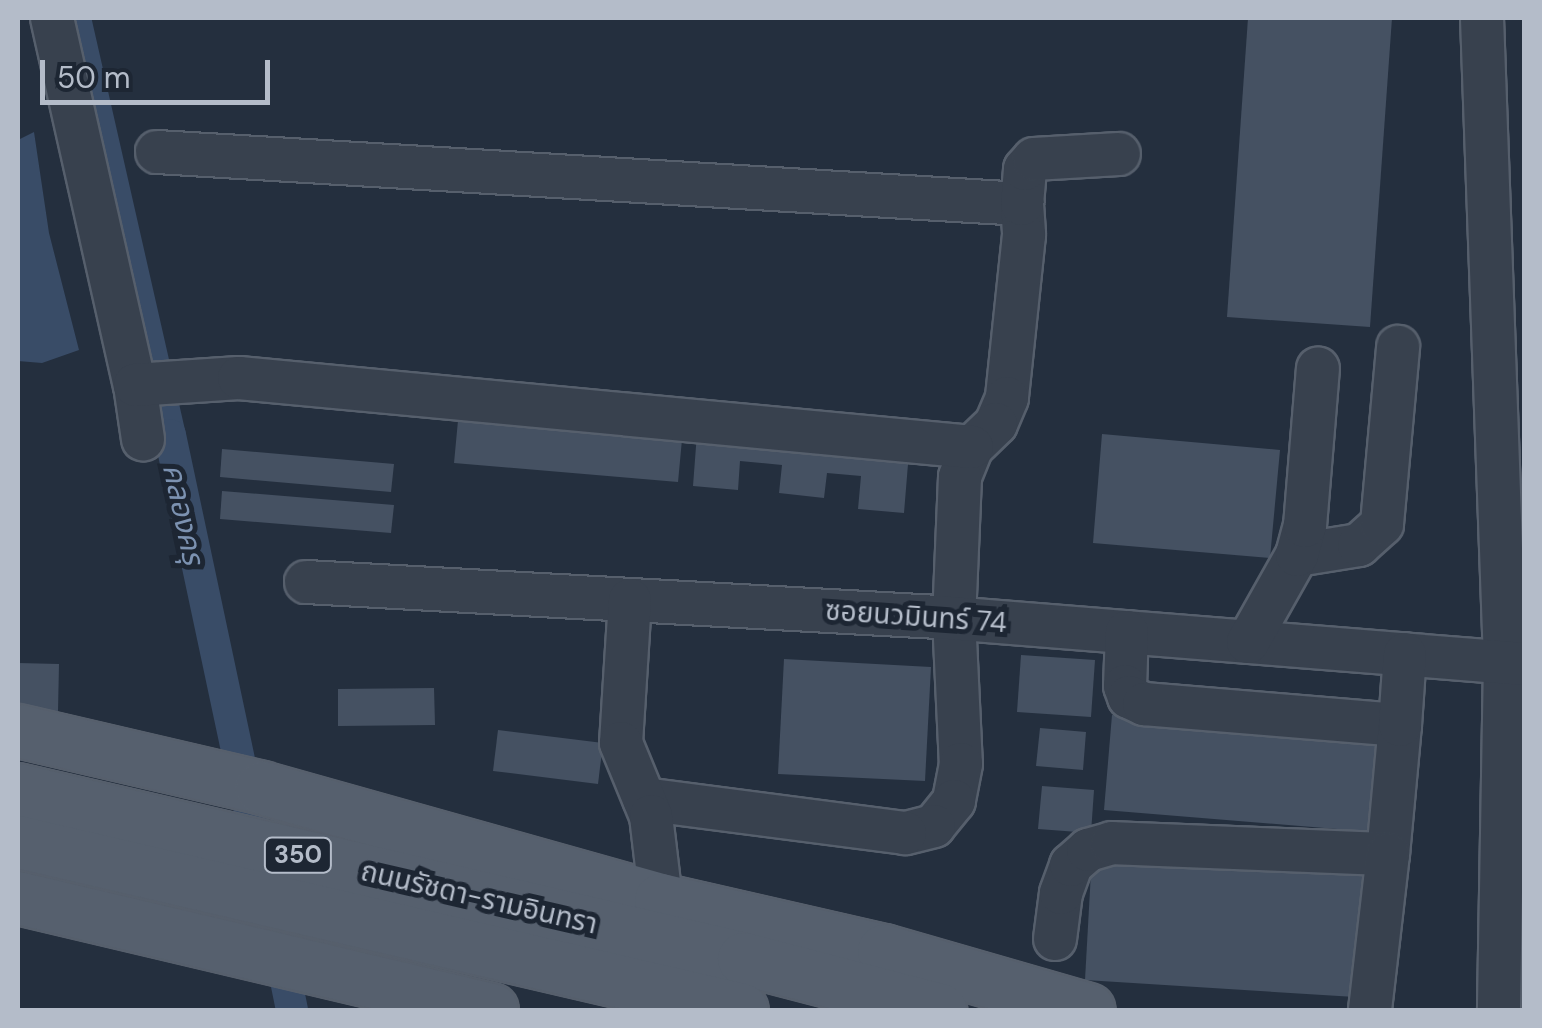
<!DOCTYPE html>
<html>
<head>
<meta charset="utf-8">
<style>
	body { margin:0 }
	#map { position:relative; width:1542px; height:1028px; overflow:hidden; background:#242f3e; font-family:"DM Sans","Noto Sans Thai",sans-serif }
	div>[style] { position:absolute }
	.water>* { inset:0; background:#394c67 }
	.canal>* { height:32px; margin:-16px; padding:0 16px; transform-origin:16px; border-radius:16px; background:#394c67 }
	.building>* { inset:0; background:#455162 }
	.roads { filter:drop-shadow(2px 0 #565f6c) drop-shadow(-2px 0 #565f6c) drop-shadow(0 2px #565f6c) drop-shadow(0 -2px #565f6c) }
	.minor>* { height:42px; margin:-21px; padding:0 21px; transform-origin:21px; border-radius:21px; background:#38414e }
	.major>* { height:52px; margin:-26px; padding:0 26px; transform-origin:26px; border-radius:26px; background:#56606e }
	span { translate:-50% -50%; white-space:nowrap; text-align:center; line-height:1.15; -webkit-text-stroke:10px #1d2633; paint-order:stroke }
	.shield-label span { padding:2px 8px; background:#1d2633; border:2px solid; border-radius:8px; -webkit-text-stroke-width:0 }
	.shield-label { font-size:25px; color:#b4bcc9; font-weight:700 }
	.street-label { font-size:28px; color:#b4bcc9 }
	.water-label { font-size:30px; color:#7c92b1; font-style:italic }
	.frame { position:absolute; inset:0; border:20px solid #b4bcc9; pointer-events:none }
	.scale { position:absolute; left:40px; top:60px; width:230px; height:45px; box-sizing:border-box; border:5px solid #b4bcc9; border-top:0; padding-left:12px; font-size:30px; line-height:35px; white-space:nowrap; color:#b4bcc9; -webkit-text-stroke:8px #1d2633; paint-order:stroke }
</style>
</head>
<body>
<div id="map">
	<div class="water">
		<div style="clip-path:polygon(34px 132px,49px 233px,79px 350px,42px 363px,18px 361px,18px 140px)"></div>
	</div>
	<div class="canal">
		<div style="left:75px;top:18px;width:428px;rotate:77.2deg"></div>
		<div style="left:170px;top:435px;width:433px;rotate:78deg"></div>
		<div style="left:279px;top:946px;width:65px;rotate:78.5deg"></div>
	</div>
	<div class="building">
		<div style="clip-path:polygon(1248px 18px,1392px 18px,1370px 327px,1227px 317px)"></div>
		<div style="clip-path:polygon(459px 410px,683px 429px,678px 482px,454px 463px)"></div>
		<div style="clip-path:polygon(697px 433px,909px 452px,904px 513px,858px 509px,861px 476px,827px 473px,824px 498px,779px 493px,782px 465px,740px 461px,738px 490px,693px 486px)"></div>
		<div style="clip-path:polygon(1102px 434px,1280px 450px,1270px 558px,1093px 543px)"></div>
		<div style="clip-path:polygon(222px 449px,394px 464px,391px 492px,220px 477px)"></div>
		<div style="clip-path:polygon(222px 491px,394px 505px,391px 533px,220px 519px)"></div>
		<div style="clip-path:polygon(1021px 655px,1095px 660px,1091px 717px,1017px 712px)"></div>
		<div style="clip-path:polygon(784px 659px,931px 667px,925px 781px,778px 774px)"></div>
		<div style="clip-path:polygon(18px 663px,59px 664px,58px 711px,18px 711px)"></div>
		<div style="clip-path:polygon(434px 688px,435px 725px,338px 726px,338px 689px)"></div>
		<div style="clip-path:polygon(1112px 715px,1381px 737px,1373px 832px,1104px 810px)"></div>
		<div style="clip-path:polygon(1040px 728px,1086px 732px,1083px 770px,1036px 766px)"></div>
		<div style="clip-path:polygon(498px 730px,603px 743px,598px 784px,493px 771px)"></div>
		<div style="clip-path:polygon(1042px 786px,1094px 790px,1091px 833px,1038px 829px)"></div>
		<div style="clip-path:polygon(1092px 854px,1363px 871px,1355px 997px,1085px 980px)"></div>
	</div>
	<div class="roads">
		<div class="minor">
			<div style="left:52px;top:18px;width:376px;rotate:77.3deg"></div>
			<div style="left:135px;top:385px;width:55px;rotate:81.6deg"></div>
			<div style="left:1482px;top:18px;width:644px;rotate:87.95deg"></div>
			<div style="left:1505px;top:662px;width:348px;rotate:91deg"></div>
			<div style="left:157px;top:152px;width:867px;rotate:3.44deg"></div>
			<div style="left:1022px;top:204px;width:31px;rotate:86deg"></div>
			<div style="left:1024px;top:235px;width:164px;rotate:96deg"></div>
			<div style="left:1007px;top:398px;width:28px;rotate:113deg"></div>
			<div style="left:996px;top:424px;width:33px;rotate:136deg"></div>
			<div style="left:972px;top:447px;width:32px;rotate:112deg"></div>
			<div style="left:960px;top:477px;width:141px;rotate:92.4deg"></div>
			<div style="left:954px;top:618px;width:146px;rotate:87.3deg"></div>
			<div style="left:961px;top:764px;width:38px;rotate:101deg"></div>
			<div style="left:954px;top:801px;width:32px;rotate:129deg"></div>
			<div style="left:934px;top:826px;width:30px;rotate:166deg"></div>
			<div style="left:905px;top:833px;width:263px;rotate:-172.6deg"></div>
			<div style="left:1022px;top:204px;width:35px;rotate:-85deg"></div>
			<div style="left:1025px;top:169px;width:13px;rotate:-48deg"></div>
			<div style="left:1034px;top:159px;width:85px;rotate:-3.4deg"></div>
			<div style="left:135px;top:385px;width:104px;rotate:-3.9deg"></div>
			<div style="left:239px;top:378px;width:736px;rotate:5.38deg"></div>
			<div style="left:1297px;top:555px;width:63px;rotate:-9.2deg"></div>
			<div style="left:1359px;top:545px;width:31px;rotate:-42deg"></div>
			<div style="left:1382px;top:524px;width:178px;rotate:-84.8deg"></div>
			<div style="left:306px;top:582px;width:632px;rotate:3.17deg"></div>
			<div style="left:937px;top:617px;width:589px;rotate:4.58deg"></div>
			<div style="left:630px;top:600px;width:143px;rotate:93.6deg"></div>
			<div style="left:621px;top:743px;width:79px;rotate:67.7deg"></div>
			<div style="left:651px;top:816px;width:85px;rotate:83.2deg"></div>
			<div style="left:1127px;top:632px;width:54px;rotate:92.1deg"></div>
			<div style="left:1125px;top:686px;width:12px;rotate:70deg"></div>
			<div style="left:1129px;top:697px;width:17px;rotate:25deg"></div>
			<div style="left:1144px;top:704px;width:257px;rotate:4.7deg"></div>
			<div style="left:1400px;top:725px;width:130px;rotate:95.3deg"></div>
			<div style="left:1248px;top:642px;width:100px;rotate:-60.6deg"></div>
			<div style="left:1297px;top:555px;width:30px;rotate:-75deg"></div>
			<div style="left:1305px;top:526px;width:158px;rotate:-85.3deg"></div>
			<div style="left:1400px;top:725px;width:71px;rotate:-86deg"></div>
			<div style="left:1055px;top:939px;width:46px;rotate:-82.6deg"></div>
			<div style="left:1061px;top:893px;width:30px;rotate:-70deg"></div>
			<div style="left:1071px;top:865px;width:23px;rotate:-41deg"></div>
			<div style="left:1088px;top:850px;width:25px;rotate:-16deg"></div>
			<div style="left:1112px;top:843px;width:276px;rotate:2.3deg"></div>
			<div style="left:1388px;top:854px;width:157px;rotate:96.6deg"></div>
		</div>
		<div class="major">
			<div style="left:18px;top:731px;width:251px;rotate:13.1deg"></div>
			<div style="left:262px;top:788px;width:414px;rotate:15.7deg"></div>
			<div style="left:661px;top:900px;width:229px;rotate:12.9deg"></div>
			<div style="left:884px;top:951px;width:213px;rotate:16.1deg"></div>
			<div style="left:18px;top:790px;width:745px;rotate:13.1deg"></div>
			<div style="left:744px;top:959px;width:203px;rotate:14.6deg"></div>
			<div style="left:18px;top:842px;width:743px;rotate:13.06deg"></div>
			<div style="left:18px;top:898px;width:487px;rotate:13.3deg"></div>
		</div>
	</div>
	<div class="shield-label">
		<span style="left:298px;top:855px">350</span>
	</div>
	<div class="street-label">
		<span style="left:916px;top:617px;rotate:4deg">ซอยนวมินทร์ 74</span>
		<span style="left:479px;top:898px;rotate:13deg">ถนนรัชดา-รามอินทรา</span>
	</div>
	<div class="water-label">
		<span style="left:183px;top:514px;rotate:78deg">คลองครุ</span>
	</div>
	<div class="frame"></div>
	<div class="scale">50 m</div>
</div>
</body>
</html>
